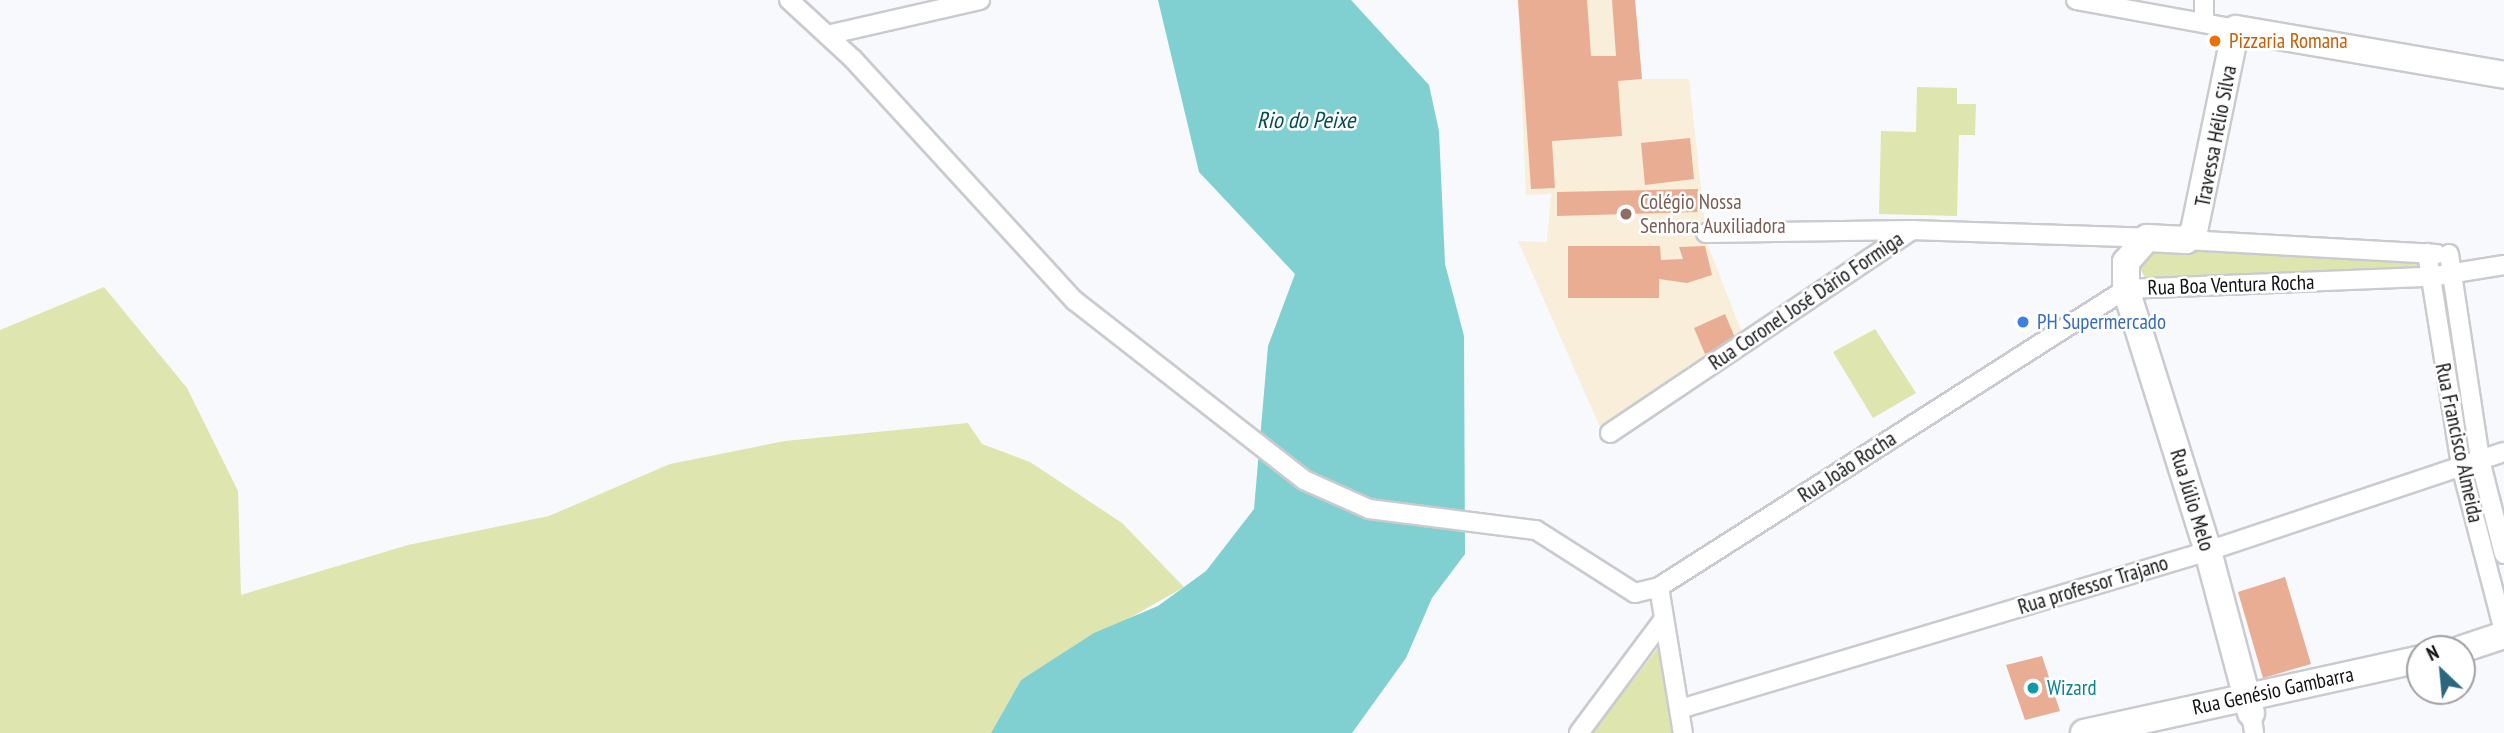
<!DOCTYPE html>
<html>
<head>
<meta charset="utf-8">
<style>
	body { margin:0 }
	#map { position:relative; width:2504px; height:733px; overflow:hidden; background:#f7f9fc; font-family:"PT Sans Narrow",sans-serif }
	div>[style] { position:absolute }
	.education>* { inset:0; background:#f8eed9 }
	.green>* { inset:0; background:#dfe5ae }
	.water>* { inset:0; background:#80cfd1 }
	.building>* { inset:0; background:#e8ad93 }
	.roads { filter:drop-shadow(2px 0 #c9cbce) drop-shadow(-2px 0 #c9cbce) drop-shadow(0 2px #c9cbce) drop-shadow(0 -2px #c9cbce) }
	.street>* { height:18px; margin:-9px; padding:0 9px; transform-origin:9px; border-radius:9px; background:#fff }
	.secondary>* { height:26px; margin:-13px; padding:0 13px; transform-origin:13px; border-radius:13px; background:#fff }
	.dots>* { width:19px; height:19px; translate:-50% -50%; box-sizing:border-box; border:4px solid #fff; border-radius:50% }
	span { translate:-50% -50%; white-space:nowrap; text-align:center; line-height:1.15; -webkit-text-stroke:5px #fff; paint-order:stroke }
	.food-label { font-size:21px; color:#c56008 }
	.left { translate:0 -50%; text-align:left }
	.street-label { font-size:21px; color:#121314 }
	.education-label { font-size:21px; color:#785e54 }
	.shop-label { font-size:21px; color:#366cbe }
	.culture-label { font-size:21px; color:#0d838f }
	.water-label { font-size:23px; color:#044f51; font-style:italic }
	.north { position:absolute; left:2406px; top:635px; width:70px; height:70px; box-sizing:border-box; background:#fff; border:2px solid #a0a1a1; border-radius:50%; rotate:334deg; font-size:19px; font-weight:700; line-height:28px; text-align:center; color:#121314 }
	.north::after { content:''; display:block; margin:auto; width:24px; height:32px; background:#2b687f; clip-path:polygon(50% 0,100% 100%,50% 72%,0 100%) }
</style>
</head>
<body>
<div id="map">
	<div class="education">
		<div style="clip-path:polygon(1518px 0,1635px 0,1642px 79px,1689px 79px,1707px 243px,1744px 338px,1600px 427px,1518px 241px,1547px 242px,1551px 194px,1526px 195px)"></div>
	</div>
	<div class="green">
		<div style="clip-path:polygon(1917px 87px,1957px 88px,1957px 104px,1976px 104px,1975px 135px,1959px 135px,1957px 216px,1879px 214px,1881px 131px,1916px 132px)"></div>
		<div style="clip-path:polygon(2147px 248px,2432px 254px,2432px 265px,2147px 281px,2135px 260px)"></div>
		<div style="clip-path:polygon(104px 287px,187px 388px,238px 491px,241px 595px,408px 545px,549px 516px,670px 464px,785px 441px,968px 423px,982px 444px,1030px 462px,1122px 523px,1184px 587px,1021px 680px,991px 733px,0 733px,0 330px)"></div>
		<div style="clip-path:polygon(1875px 329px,1916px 393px,1873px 418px,1833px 352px)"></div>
		<div style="clip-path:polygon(1665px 639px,1682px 733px,1592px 733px)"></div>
	</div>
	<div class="water">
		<div style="clip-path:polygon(1158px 0,1351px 0,1429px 85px,1439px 131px,1445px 264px,1464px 336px,1465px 554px,1432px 598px,1406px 658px,1352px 733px,991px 733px,1021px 680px,1094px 633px,1158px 606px,1206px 571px,1254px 509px,1268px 346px,1295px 274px,1199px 172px)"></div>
	</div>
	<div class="building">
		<div style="clip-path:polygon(1518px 0,1587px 0,1591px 56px,1616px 56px,1612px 0,1635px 0,1642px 79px,1618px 81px,1622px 136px,1552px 141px,1555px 188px,1531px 189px)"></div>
		<div style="clip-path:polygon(1690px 138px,1694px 179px,1645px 185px,1641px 143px)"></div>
		<div style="clip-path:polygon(1698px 189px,1698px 212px,1557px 216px,1557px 192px)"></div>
		<div style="clip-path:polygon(1568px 246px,1660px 246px,1661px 260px,1683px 259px,1679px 247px,1705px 246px,1712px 275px,1687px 283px,1659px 279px,1659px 298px,1568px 298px)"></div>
		<div style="clip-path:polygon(1725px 314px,1736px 340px,1705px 354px,1694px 328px)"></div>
		<div style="clip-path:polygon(2285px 577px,2311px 664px,2263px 678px,2238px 592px)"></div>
		<div style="clip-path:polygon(2042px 656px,2060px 711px,2025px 720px,2006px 665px)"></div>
	</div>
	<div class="roads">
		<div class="street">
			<div style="left:789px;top:0;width:87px;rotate:42.7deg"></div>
			<div style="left:853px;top:59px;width:328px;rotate:47.5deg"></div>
			<div style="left:1075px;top:301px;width:291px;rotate:38deg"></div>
			<div style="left:1304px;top:480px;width:71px;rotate:24deg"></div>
			<div style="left:1369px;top:509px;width:168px;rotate:7.2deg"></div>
			<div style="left:1536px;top:530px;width:117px;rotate:32.5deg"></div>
			<div style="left:1635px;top:593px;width:25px;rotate:-14deg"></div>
			<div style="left:1659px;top:587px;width:554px;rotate:-32.54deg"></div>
			<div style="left:2126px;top:289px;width:304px;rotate:-2.3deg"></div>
			<div style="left:2430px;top:277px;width:75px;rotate:-9.2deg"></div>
			<div style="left:2076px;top:0;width:163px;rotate:10.3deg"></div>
			<div style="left:2204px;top:22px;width:22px;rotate:-90deg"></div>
			<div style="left:827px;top:35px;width:157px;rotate:-12.9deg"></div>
			<div style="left:1706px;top:233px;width:206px;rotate:-0.8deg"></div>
			<div style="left:2186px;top:240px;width:251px;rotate:3.2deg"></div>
			<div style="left:2427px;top:253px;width:216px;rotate:80.9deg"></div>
			<div style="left:2461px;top:466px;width:171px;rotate:75.4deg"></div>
			<div style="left:2449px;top:254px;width:208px;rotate:81.4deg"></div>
			<div style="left:2480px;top:460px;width:97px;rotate:75.7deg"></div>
			<div style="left:1610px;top:433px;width:364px;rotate:-33.9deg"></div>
			<div style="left:1912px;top:230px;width:235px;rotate:1.9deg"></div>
			<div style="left:1659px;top:587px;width:148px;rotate:80.7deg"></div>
			<div style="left:1680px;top:709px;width:551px;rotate:-16.66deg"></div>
			<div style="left:2208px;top:551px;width:312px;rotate:-18.5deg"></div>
			<div style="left:2251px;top:713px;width:20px;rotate:81deg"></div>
			<div style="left:1579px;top:733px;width:142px;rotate:-53.3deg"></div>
		</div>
		<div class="secondary">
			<div style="left:2462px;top:649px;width:44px;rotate:-18.4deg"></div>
			<div style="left:2251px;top:713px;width:168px;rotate:-104.9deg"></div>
			<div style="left:2208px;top:551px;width:275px;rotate:-107.4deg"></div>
			<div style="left:2126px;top:289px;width:27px;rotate:-90deg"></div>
			<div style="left:2126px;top:262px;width:32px;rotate:-49deg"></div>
			<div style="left:2147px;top:238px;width:39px;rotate:3deg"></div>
			<div style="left:2186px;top:240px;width:12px;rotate:-48deg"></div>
			<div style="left:2194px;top:231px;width:206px;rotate:-78.3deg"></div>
			<div style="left:2236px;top:29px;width:272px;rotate:9.7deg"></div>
			<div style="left:2084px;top:733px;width:344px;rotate:-12.4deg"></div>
		</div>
	</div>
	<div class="dots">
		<div style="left:2215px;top:41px;background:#e8710a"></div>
		<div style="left:1626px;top:214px;background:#8d6e63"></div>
		<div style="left:2023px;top:322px;background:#3f7fe0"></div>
		<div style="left:2033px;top:688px;background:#0f9aa8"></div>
	</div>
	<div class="food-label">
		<span class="left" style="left:2229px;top:41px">Pizzaria Romana</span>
	</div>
	<div class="street-label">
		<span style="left:2216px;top:136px;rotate:-79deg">Travessa Hélio Silva</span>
		<span style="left:2231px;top:285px;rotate:-2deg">Rua Boa Ventura Rocha</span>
		<span style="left:1806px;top:301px;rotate:-34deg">Rua Coronel José Dário Formiga</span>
		<span style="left:2459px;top:443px;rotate:78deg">Rua Francisco Almeida</span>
		<span style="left:1847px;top:467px;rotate:-33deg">Rua João Rocha</span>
		<span style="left:2192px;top:500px;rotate:73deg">Rua Júlio Melo</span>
		<span style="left:2093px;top:585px;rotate:-17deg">Rua professor Trajano</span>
		<span style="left:2273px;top:691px;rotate:-12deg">Rua Genésio Gambarra</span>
	</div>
	<div class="education-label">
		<span class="left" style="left:1640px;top:214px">Colégio Nossa<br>Senhora Auxiliadora</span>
	</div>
	<div class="shop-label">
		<span class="left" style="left:2037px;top:322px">PH Supermercado</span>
	</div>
	<div class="culture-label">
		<span class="left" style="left:2047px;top:688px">Wizard</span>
	</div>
	<div class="water-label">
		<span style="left:1306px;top:120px">Rio do Peixe</span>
	</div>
	<div class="north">N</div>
</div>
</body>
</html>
